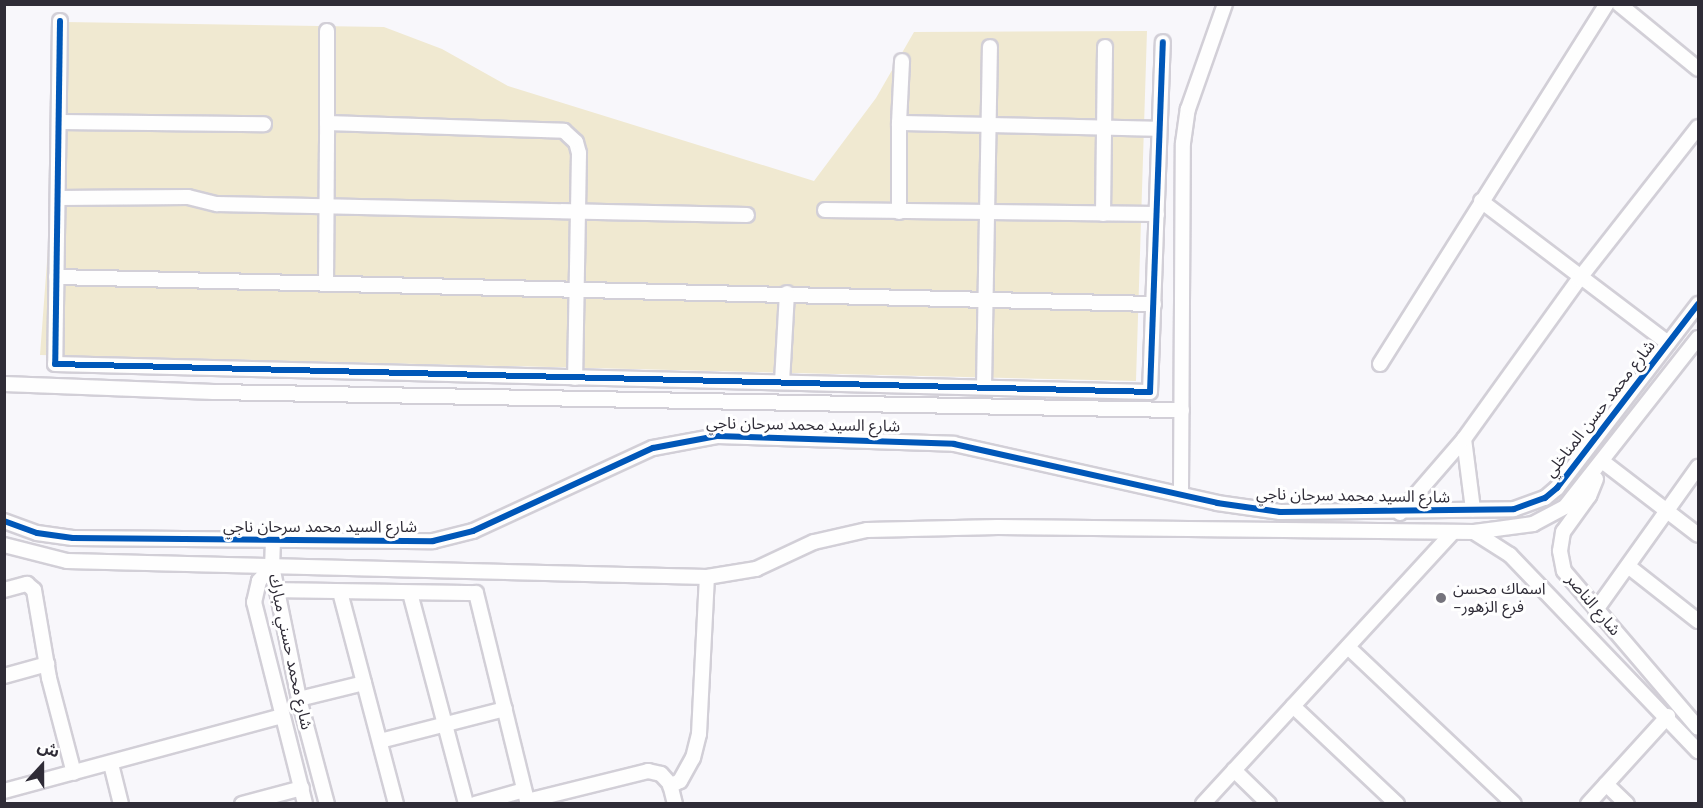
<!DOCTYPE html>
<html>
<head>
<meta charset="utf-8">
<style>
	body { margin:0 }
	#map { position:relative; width:1703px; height:808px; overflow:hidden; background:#f8f7fb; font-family:"DM Sans","Noto Sans Arabic",sans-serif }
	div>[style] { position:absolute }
	.green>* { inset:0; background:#f0e9d1 }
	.roads { filter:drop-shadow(2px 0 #d2cfd7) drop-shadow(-2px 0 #d2cfd7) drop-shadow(0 2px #d2cfd7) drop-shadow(0 -2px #d2cfd7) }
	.minor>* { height:14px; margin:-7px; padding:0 7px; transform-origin:7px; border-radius:7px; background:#fefefe }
	.cycleway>* { height:6px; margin:-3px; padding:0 3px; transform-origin:3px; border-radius:3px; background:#0057b8 }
	.dots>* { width:16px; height:16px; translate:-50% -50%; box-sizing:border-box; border:3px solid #fff; border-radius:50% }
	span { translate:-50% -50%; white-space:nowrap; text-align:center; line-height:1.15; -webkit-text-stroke:6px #fff; paint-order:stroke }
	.street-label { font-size:16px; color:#2f2c37 }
	.poi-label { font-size:16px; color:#2f2c37 }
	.left { translate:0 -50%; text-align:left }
	.frame { position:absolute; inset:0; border:6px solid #2f2c37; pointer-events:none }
	.north { position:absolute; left:12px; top:736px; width:60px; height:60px; -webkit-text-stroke:4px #fff; paint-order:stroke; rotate:21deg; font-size:16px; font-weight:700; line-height:24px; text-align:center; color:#2f2c37 }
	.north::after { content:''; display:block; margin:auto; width:21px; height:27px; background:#2f2c37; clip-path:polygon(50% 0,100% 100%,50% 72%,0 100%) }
</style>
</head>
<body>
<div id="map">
	<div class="green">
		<div style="clip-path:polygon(65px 22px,384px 27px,442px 49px,508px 86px,814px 181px,876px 98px,914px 32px,1147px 31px,1136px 381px,40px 355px)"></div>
	</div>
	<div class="roads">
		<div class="minor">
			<div style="left:1619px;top:4px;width:102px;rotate:39.4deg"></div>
			<div style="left:60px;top:21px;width:343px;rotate:90.8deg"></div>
			<div style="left:55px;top:364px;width:1095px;rotate:1.46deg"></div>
			<div style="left:1150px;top:392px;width:350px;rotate:-87.9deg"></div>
			<div style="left:327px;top:31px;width:92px;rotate:90deg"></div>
			<div style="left:327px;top:123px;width:237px;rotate:1.9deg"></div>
			<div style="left:564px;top:131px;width:16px;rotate:43deg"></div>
			<div style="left:576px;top:142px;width:11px;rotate:75deg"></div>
			<div style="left:579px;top:153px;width:225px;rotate:91deg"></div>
			<div style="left:60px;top:122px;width:204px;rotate:0.6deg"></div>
			<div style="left:899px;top:123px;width:62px;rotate:-87.2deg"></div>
			<div style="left:58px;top:198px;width:130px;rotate:-0.4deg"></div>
			<div style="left:188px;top:197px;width:30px;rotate:14deg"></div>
			<div style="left:217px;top:204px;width:530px;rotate:1.19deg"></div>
			<div style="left:1481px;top:201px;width:235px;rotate:37.2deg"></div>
			<div style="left:825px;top:210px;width:332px;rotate:0.7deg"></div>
			<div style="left:899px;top:212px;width:89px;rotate:-90deg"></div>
			<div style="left:899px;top:123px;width:260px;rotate:1.3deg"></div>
			<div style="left:1103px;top:214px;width:167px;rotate:-89.3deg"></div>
			<div style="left:56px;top:277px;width:1098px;rotate:1.41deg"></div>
			<div style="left:326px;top:283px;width:160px;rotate:-89.6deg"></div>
			<div style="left:1380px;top:364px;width:426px;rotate:-57.8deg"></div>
			<div style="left:782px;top:382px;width:89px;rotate:-86.8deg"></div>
			<div style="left:4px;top:384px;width:210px;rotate:2.2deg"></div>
			<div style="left:214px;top:392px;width:968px;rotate:1.07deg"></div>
			<div style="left:984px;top:387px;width:340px;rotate:-89deg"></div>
			<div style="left:1464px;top:439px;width:71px;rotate:82.7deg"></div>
			<div style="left:1602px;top:461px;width:121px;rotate:37.6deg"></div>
			<div style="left:1596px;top:479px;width:18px;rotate:112deg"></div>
			<div style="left:1589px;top:496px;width:44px;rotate:125.8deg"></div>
			<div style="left:1563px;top:532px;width:19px;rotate:99deg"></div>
			<div style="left:1560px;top:551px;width:20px;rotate:79deg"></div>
			<div style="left:1564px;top:571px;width:206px;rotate:49.5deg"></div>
			<div style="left:1181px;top:493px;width:350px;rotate:-89.7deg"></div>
			<div style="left:1183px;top:143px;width:34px;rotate:-82deg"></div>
			<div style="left:1188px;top:109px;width:111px;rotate:-70.6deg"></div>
			<div style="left:1400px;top:513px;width:98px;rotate:-49.1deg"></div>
			<div style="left:1464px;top:439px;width:197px;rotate:-54.3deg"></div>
			<div style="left:1579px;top:279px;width:193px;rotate:-51.9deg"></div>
			<div style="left:4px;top:521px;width:35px;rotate:20deg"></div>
			<div style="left:37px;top:533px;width:36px;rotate:8deg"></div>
			<div style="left:73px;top:538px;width:360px;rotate:0.5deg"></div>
			<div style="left:433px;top:541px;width:41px;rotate:-14deg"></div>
			<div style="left:473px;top:531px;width:198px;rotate:-24.8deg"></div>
			<div style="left:653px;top:448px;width:65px;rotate:-10.6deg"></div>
			<div style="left:717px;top:436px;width:237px;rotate:1.9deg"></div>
			<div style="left:954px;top:444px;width:270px;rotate:12.6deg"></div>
			<div style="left:1217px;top:503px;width:64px;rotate:8.1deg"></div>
			<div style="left:1280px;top:512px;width:234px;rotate:-0.7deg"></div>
			<div style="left:1514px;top:509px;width:33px;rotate:-20deg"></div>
			<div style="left:1545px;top:498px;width:16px;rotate:-40deg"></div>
			<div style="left:1557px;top:488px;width:232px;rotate:-52.5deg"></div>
			<div style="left:1474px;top:532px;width:43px;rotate:32.6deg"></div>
			<div style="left:1510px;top:555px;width:272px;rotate:46.2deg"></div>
			<div style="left:273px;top:540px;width:26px;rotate:92deg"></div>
			<div style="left:272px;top:566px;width:136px;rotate:78.5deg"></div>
			<div style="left:299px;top:699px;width:109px;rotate:75.1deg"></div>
			<div style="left:4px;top:545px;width:65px;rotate:14.3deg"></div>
			<div style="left:67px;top:561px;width:640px;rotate:1.43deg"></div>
			<div style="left:707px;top:577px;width:50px;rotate:-9.3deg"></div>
			<div style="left:756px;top:569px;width:64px;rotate:-25deg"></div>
			<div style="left:814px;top:542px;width:54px;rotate:-12.8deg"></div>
			<div style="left:867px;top:530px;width:131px;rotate:-1.3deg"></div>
			<div style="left:998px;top:527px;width:476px;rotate:0.6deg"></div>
			<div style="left:1474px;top:532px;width:60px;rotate:-7.7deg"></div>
			<div style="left:1533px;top:524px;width:36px;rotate:-28deg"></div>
			<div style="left:1565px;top:507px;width:215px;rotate:-51.8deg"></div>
			<div style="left:272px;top:566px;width:20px;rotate:131deg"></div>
			<div style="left:259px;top:581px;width:22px;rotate:103deg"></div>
			<div style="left:254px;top:602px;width:208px;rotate:75.8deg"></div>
			<div style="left:1628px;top:566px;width:89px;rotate:38.2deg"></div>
			<div style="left:4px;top:590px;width:24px;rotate:-15deg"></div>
			<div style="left:27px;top:584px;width:9px;rotate:41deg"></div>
			<div style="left:34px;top:590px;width:89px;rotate:80.3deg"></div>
			<div style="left:49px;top:678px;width:98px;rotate:75.3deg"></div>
			<div style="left:277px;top:590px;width:199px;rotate:0.9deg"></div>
			<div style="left:476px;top:593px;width:217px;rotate:76.2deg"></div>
			<div style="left:340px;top:592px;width:219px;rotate:75.2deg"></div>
			<div style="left:410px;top:593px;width:218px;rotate:75.1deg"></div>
			<div style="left:1596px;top:610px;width:176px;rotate:-54.5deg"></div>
			<div style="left:1348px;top:647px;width:228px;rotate:43.4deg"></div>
			<div style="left:4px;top:676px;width:45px;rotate:-15.6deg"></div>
			<div style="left:299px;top:699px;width:67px;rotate:-13.8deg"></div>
			<div style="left:1293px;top:706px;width:143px;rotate:43.3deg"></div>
			<div style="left:380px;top:741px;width:129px;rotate:-14.4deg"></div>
			<div style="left:111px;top:764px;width:41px;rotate:76deg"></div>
			<div style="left:1234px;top:770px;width:49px;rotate:44.2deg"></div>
			<div style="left:1606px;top:784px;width:29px;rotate:44deg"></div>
			<div style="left:670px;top:786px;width:11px;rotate:-27deg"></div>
			<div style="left:680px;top:781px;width:26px;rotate:-61deg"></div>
			<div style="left:693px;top:758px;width:25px;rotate:-76deg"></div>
			<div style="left:699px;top:734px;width:157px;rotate:-87.1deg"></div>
			<div style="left:4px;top:791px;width:288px;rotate:-15.1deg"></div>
			<div style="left:527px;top:801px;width:125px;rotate:-13.9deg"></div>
			<div style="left:648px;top:771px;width:13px;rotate:13deg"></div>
			<div style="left:661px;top:774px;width:13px;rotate:48deg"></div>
			<div style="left:670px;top:784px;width:21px;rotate:76deg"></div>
			<div style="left:242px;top:804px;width:62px;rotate:-14.9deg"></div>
			<div style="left:475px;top:804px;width:51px;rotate:-15.9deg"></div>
			<div style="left:1203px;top:804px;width:368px;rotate:-47.4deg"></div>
			<div style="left:1588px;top:804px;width:119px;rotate:-47.7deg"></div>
		</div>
	</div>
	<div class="cycleway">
		<div style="left:60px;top:21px;width:343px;rotate:90.8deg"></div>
		<div style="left:55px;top:364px;width:1095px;rotate:1.46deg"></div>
		<div style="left:1150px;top:392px;width:350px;rotate:-87.9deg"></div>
		<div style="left:4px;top:521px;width:35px;rotate:20deg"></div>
		<div style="left:37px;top:533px;width:36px;rotate:8deg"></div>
		<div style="left:73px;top:538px;width:360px;rotate:0.5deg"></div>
		<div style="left:433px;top:541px;width:41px;rotate:-14deg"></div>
		<div style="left:473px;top:531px;width:198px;rotate:-24.8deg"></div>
		<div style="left:653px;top:448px;width:65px;rotate:-10.6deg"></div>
		<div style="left:717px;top:436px;width:237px;rotate:1.9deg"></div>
		<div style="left:954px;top:444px;width:270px;rotate:12.6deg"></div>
		<div style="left:1217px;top:503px;width:64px;rotate:8.1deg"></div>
		<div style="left:1280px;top:512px;width:234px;rotate:-0.7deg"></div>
		<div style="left:1514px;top:509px;width:33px;rotate:-20deg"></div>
		<div style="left:1545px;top:498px;width:16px;rotate:-40deg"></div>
		<div style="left:1557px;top:488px;width:232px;rotate:-52.5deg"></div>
	</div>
	<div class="dots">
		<div style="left:1441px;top:598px;background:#75737c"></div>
	</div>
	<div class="street-label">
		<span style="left:1600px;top:409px;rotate:-52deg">شارع محمد حسن المناخلي</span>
		<span style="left:803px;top:425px;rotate:1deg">شارع السيد محمد سرحان ناجي</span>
		<span style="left:1353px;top:496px;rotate:1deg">شارع السيد محمد سرحان ناجي</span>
		<span style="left:320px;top:527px">شارع السيد محمد سرحان ناجي</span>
		<span style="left:1593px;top:605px;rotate:50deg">شارع الناصر</span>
		<span style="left:290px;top:652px;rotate:78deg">شارع محمد حسني مبارك</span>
	</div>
	<div class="poi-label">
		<span class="left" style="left:1453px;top:598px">اسماك محسن<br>-فرع الزهور</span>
	</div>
	<div class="frame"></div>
	<div class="north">ش</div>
</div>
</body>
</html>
